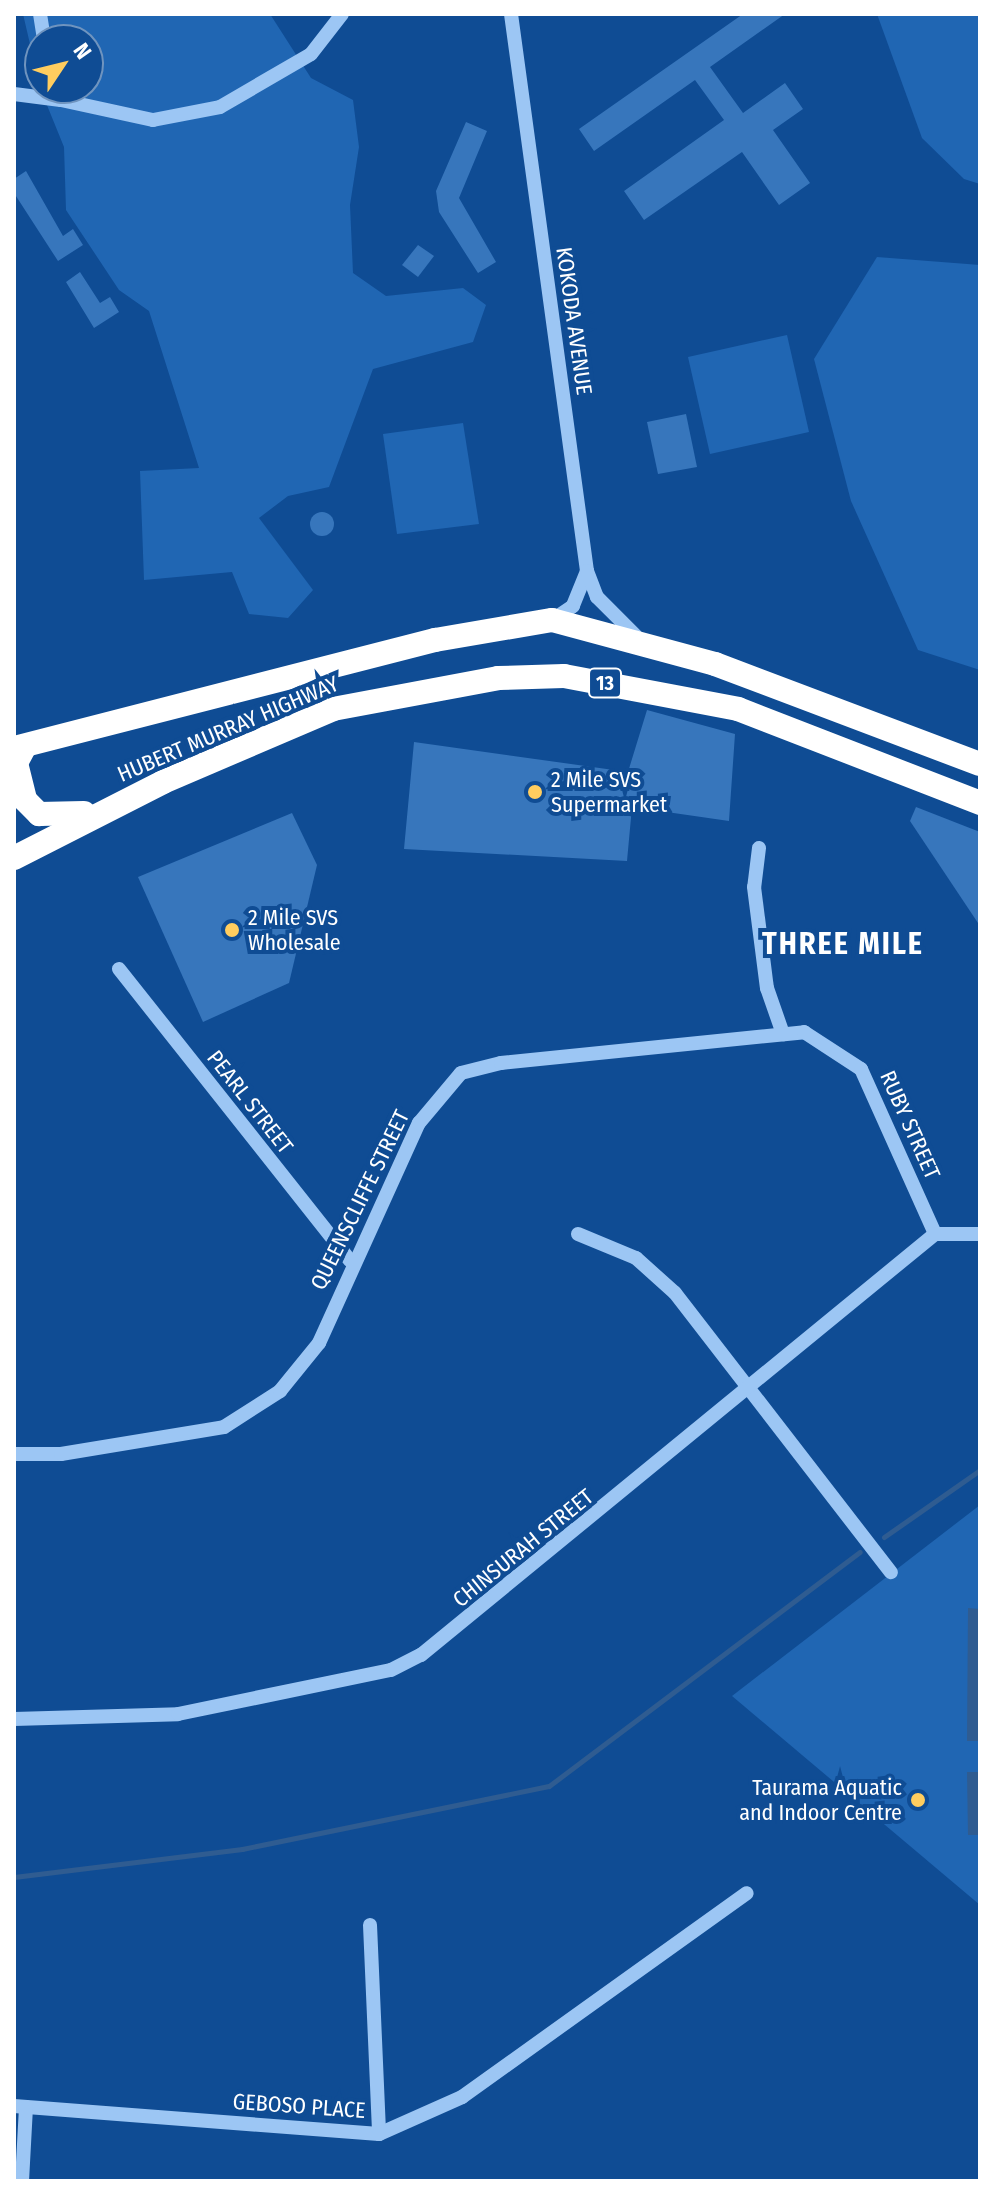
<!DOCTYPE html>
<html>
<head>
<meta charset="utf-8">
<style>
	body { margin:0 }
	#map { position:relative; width:994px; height:2195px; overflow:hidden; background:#0f4c94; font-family:"Fira Sans Condensed",sans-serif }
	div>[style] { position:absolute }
	.green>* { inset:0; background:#2066b3 }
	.water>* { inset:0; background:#2f5c91 }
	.stream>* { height:5px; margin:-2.5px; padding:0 2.5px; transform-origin:2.5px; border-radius:2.5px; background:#2f5c91 }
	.building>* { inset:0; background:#3776bc }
	.round { border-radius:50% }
	.minor>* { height:14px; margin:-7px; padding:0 7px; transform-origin:7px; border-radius:7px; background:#9cc6f4 }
	.highway>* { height:24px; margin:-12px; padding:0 12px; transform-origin:12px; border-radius:12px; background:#fff }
	.dots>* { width:22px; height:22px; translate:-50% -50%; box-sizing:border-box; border:4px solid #0f4c94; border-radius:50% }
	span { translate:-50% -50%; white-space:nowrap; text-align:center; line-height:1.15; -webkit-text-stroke:8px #0f4c94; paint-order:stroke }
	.shield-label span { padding:2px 6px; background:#0f4c94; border:2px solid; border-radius:6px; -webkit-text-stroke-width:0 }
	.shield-label { font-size:20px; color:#fff; font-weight:700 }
	.street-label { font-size:22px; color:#fff }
	.poi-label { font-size:22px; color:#fff }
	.left { translate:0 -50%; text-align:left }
	.right { translate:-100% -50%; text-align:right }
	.district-label { font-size:30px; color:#fff; font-weight:700; letter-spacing:2px }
	.frame { position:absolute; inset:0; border:16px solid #fff; pointer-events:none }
	.north { position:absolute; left:24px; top:24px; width:80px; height:80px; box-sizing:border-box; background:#0f4c94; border:2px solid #6f94bf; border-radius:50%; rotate:55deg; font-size:22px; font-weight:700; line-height:32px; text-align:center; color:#fff }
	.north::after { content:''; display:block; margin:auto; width:28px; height:36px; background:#ffcd5f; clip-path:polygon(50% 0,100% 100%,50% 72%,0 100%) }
</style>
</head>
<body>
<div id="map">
	<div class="green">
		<div style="clip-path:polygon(23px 14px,270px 14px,311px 78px,353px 100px,359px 147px,350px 205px,353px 273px,386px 296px,463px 288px,486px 305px,473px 342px,373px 369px,329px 487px,288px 496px,259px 518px,313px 590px,288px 618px,249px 614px,232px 572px,144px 580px,140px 471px,199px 468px,149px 311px,119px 290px,66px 210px,64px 147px,40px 88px,88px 88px,88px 40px,40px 40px,40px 87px)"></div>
		<div style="clip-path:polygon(877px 14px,980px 14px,980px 184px,964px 179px,922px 138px)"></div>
		<div style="clip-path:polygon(877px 257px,980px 265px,980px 670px,918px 650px,851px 501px,814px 359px)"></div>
		<div style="clip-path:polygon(787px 335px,809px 432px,710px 454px,688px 357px)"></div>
		<div style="clip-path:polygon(463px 423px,479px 524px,397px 534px,383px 434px)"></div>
		<div style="clip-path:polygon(980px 1505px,980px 1905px,732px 1696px)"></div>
	</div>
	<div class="water">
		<div style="clip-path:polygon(968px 1608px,980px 1609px,980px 1741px,967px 1741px)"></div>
		<div style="clip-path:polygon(967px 1772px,980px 1772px,980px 1835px,968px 1835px)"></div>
	</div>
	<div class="stream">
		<div style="left:884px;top:1537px;width:117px;rotate:-34.9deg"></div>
		<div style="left:14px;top:1877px;width:230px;rotate:-7deg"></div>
		<div style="left:242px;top:1849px;width:313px;rotate:-11.6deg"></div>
		<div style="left:549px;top:1786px;width:389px;rotate:-37deg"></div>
	</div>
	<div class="building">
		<div style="clip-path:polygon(743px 14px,785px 14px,710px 67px,743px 113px,785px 83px,803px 109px,773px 130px,810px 183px,779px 205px,742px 152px,644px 220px,624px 191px,724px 120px,695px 80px,594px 151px,579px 129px)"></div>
		<div style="clip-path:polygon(466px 122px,487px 131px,459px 198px,496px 262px,478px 273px,439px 212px,436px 191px)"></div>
		<div style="clip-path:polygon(26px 171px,63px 236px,73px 229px,83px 245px,58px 261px,14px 193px,14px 179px)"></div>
		<div style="clip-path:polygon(418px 245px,434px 256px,418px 277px,402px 265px)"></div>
		<div style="clip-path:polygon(80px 272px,100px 303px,110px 297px,119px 312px,94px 328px,66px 282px)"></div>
		<div style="clip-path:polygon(686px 414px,697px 467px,658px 474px,647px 422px)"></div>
		<div class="round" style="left:310px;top:512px;width:24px;height:24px"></div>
		<div style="clip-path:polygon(647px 710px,735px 734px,729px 821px,632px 807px,627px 861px,404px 849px,414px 742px,628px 772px)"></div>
		<div style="clip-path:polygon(916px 807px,980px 832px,980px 926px,910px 821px)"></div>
		<div style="clip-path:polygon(292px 813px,317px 865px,289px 983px,203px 1022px,138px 877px)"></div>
	</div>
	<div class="minor">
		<div style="left:40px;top:14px;width:26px;rotate:81deg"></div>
		<div style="left:511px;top:14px;width:562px;rotate:82.23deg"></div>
		<div style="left:587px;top:571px;width:38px;rotate:112deg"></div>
		<div style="left:573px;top:606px;width:25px;rotate:146deg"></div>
		<div style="left:55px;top:88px;width:13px;rotate:63deg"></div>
		<div style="left:61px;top:100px;width:94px;rotate:12.3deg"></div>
		<div style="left:153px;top:120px;width:68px;rotate:-11deg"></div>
		<div style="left:220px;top:107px;width:105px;rotate:-30.2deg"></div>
		<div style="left:311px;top:54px;width:51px;rotate:-52.2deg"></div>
		<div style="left:14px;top:94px;width:47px;rotate:7.3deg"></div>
		<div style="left:587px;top:571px;width:28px;rotate:69deg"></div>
		<div style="left:597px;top:597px;width:55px;rotate:45deg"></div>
		<div style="left:759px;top:848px;width:39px;rotate:97deg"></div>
		<div style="left:754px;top:887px;width:102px;rotate:82.7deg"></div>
		<div style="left:767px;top:988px;width:49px;rotate:70.8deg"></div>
		<div style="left:119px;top:969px;width:372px;rotate:51.6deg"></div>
		<div style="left:578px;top:1234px;width:63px;rotate:22.5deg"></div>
		<div style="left:636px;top:1258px;width:52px;rotate:41.9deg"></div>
		<div style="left:675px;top:1293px;width:353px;rotate:52.3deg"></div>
		<div style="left:14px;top:1454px;width:47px"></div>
		<div style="left:61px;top:1454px;width:165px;rotate:-9.4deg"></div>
		<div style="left:224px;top:1427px;width:67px;rotate:-32.7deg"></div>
		<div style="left:280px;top:1391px;width:62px;rotate:-50.9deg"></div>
		<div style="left:319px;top:1343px;width:242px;rotate:-65.6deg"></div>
		<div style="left:419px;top:1123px;width:65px;rotate:-50deg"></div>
		<div style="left:461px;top:1073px;width:41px;rotate:-14deg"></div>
		<div style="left:501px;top:1063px;width:305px;rotate:-5.8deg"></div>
		<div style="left:804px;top:1032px;width:68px;rotate:33deg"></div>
		<div style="left:861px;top:1069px;width:181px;rotate:65.8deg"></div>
		<div style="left:14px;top:1719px;width:164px;rotate:-1.7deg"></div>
		<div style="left:178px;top:1714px;width:217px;rotate:-11.7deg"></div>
		<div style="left:391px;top:1670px;width:34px;rotate:-27deg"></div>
		<div style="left:421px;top:1655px;width:664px;rotate:-39.32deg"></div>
		<div style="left:935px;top:1234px;width:45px"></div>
		<div style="left:370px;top:1925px;width:209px;rotate:87.5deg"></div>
		<div style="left:14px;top:2106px;width:366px;rotate:4.4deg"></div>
		<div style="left:379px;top:2134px;width:91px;rotate:-24deg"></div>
		<div style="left:462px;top:2097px;width:350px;rotate:-35.6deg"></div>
		<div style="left:22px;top:2181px;width:74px;rotate:-86.9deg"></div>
	</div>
	<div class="highway">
		<div style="left:25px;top:746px;width:19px;rotate:118deg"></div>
		<div style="left:16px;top:763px;width:38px;rotate:76deg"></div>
		<div style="left:25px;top:800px;width:20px;rotate:45deg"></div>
		<div style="left:39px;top:814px;width:45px;rotate:-1.3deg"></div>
		<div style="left:14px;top:748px;width:435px;rotate:-14.4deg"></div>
		<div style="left:435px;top:640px;width:119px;rotate:-9.7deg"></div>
		<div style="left:552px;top:620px;width:169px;rotate:15.1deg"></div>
		<div style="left:715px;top:664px;width:283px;rotate:20.7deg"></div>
		<div style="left:14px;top:858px;width:167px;rotate:-27deg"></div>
		<div style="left:163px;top:782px;width:185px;rotate:-23.2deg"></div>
		<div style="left:333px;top:709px;width:168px;rotate:-10.6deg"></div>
		<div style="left:498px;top:678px;width:66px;rotate:-1.7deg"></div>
		<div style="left:564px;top:676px;width:177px;rotate:10.7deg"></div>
		<div style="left:738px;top:709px;width:260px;rotate:21.2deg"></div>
	</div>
	<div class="dots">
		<div style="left:535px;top:792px;background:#ffcd5f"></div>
		<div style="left:232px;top:930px;background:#ffcd5f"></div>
		<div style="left:918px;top:1800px;background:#ffcd5f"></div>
	</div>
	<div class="shield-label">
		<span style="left:605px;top:683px">13</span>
	</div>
	<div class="street-label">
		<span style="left:574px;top:321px;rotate:82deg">KOKODA AVENUE</span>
		<span style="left:228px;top:729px;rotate:-23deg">HUBERT MURRAY HIGHWAY</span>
		<span style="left:250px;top:1102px;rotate:52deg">PEARL STREET</span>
		<span style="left:910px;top:1125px;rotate:66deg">RUBY STREET</span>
		<span style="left:360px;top:1200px;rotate:-64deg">QUEENSCLIFFE STREET</span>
		<span style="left:523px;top:1548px;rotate:-39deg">CHINSURAH STREET</span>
		<span style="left:299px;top:2106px;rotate:4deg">GEBOSO PLACE</span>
	</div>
	<div class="poi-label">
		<span class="left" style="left:551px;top:792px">2 Mile SVS<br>Supermarket</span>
		<span class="left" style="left:248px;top:930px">2 Mile SVS<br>Wholesale</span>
		<span class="right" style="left:902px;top:1800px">Taurama Aquatic<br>and Indoor Centre</span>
	</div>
	<div class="district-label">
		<span style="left:843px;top:944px">THREE MILE</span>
	</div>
	<div class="frame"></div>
	<div class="north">N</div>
</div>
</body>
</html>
